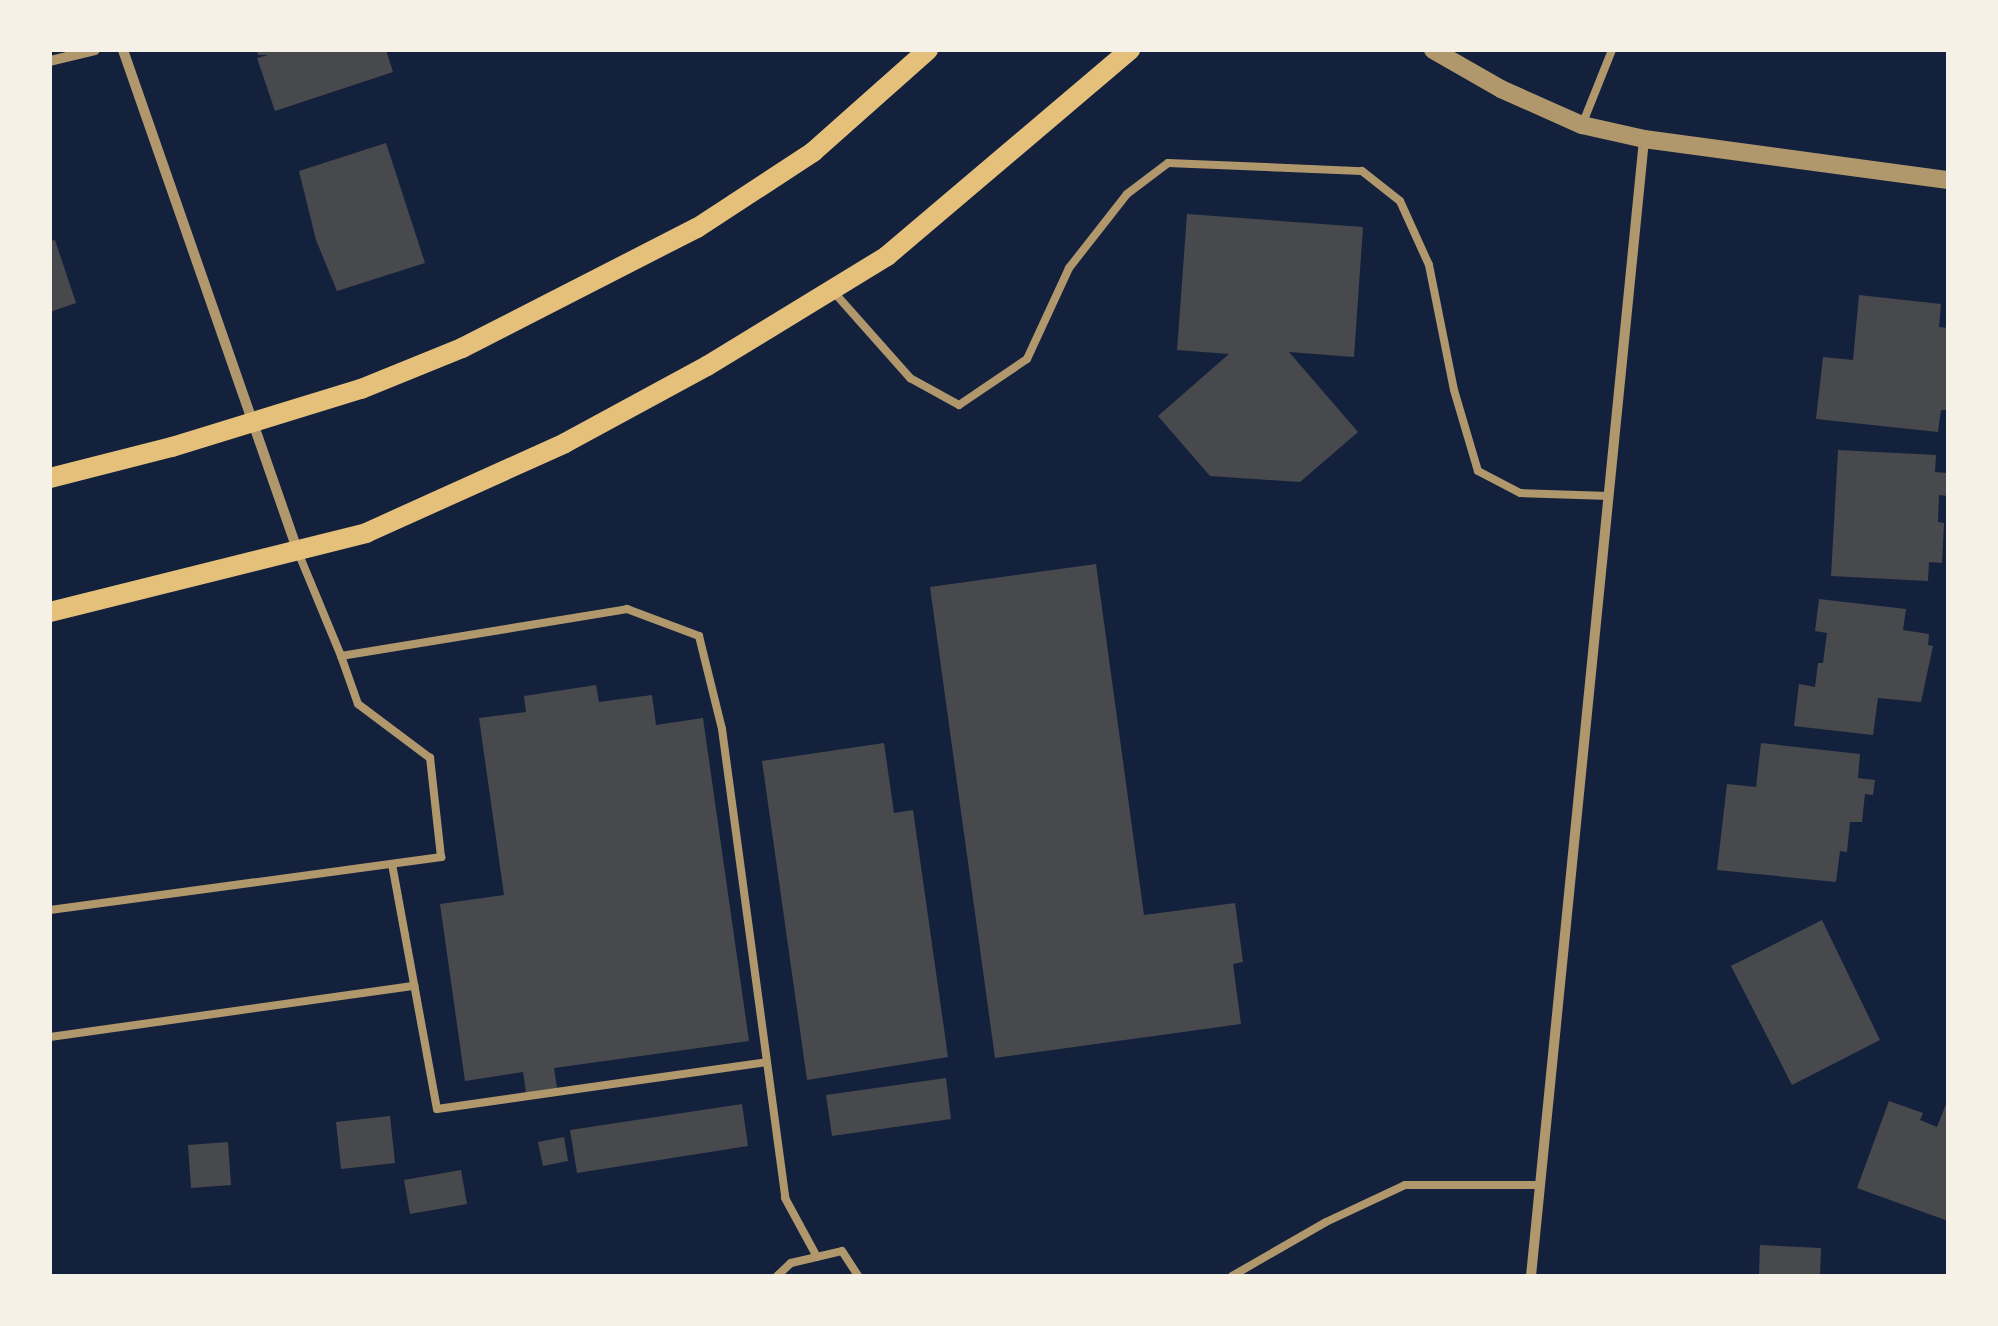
<!DOCTYPE html>
<html>
<head>
<meta charset="utf-8">
<style>
	body { margin:0 }
	#map { position:relative; width:1998px; height:1326px; overflow:hidden; background:#14213d; font-family:Rubik,sans-serif }
	div>[style] { position:absolute }
	.building>* { inset:0; background:#48494c }
	.service>* { height:8px; margin:-4px; padding:0 4px; transform-origin:4px; border-radius:4px; background:#b1986c }
	.minor>* { height:10px; margin:-5px; padding:0 5px; transform-origin:5px; border-radius:5px; background:#b1986c }
	.tertiary>* { height:18px; margin:-9px; padding:0 9px; transform-origin:9px; border-radius:9px; background:#b1986c }
	.secondary>* { height:20px; margin:-10px; padding:0 10px; transform-origin:10px; border-radius:10px; background:#e5c07b }
	span { translate:-50% -50%; white-space:nowrap; text-align:center; line-height:1.15; -webkit-text-stroke:10px #f6f1e7; paint-order:stroke }
	.frame { position:absolute; inset:0; border:52px solid #f6f1e7; pointer-events:none }
</style>
</head>
<body>
<div id="map">
	<div class="building">
		<div style="clip-path:polygon(256px 50px,386px 50px,393px 72px,275px 111px,257px 58px,268px 55px,258px 55px)"></div>
		<div style="clip-path:polygon(386px 143px,425px 263px,337px 291px,316px 240px,299px 171px)"></div>
		<div style="clip-path:polygon(1187px 214px,1363px 227px,1354px 357px,1289px 352px,1358px 432px,1300px 482px,1210px 476px,1158px 416px,1229px 354px,1177px 350px)"></div>
		<div style="clip-path:polygon(55px 240px,76px 303px,50px 312px,50px 241px)"></div>
		<div style="clip-path:polygon(1859px 295px,1941px 304px,1939px 327px,1948px 328px,1948px 410px,1941px 410px,1938px 432px,1816px 419px,1823px 357px,1853px 360px)"></div>
		<div style="clip-path:polygon(1838px 450px,1936px 455px,1935px 472px,1948px 473px,1948px 496px,1939px 495px,1938px 522px,1944px 523px,1942px 563px,1929px 562px,1928px 581px,1831px 576px)"></div>
		<div style="clip-path:polygon(1096px 564px,1144px 915px,1235px 903px,1243px 962px,1233px 964px,1241px 1024px,995px 1058px,930px 587px)"></div>
		<div style="clip-path:polygon(1819px 599px,1906px 609px,1903px 630px,1929px 634px,1928px 645px,1933px 646px,1921px 702px,1878px 698px,1873px 735px,1794px 726px,1799px 684px,1815px 687px,1818px 663px,1823px 663px,1827px 633px,1815px 631px)"></div>
		<div style="clip-path:polygon(596px 685px,599px 702px,652px 695px,656px 725px,703px 718px,749px 1041px,554px 1068px,557px 1088px,526px 1093px,523px 1072px,465px 1081px,440px 904px,504px 895px,479px 718px,526px 712px,524px 696px)"></div>
		<div style="clip-path:polygon(884px 743px,894px 813px,913px 810px,948px 1057px,807px 1080px,762px 761px)"></div>
		<div style="clip-path:polygon(1761px 743px,1860px 754px,1858px 778px,1875px 780px,1873px 795px,1865px 794px,1862px 822px,1850px 822px,1847px 852px,1840px 851px,1836px 882px,1717px 870px,1727px 784px,1756px 787px)"></div>
		<div style="clip-path:polygon(1822px 920px,1880px 1040px,1792px 1085px,1731px 966px)"></div>
		<div style="clip-path:polygon(946px 1078px,951px 1119px,832px 1136px,826px 1095px)"></div>
		<div style="clip-path:polygon(1948px 1099px,1948px 1221px,1857px 1188px,1889px 1101px,1923px 1113px,1920px 1120px,1937px 1127px)"></div>
		<div style="clip-path:polygon(742px 1104px,748px 1146px,577px 1173px,570px 1130px)"></div>
		<div style="clip-path:polygon(390px 1116px,395px 1163px,341px 1169px,336px 1122px)"></div>
		<div style="clip-path:polygon(564px 1137px,568px 1161px,543px 1166px,538px 1142px)"></div>
		<div style="clip-path:polygon(228px 1142px,231px 1185px,191px 1188px,188px 1145px)"></div>
		<div style="clip-path:polygon(461px 1170px,467px 1204px,410px 1214px,404px 1180px)"></div>
		<div style="clip-path:polygon(1760px 1245px,1821px 1248px,1820px 1276px,1759px 1276px)"></div>
	</div>
	<div class="service">
		<div style="left:1582px;top:125px;width:81px;rotate:-68.2deg"></div>
		<div style="left:832px;top:290px;width:118px;rotate:48.4deg"></div>
		<div style="left:910px;top:378px;width:56px;rotate:28.9deg"></div>
		<div style="left:959px;top:405px;width:82px;rotate:-34.1deg"></div>
		<div style="left:1027px;top:359px;width:100px;rotate:-65.2deg"></div>
		<div style="left:1069px;top:268px;width:94px;rotate:-51.9deg"></div>
		<div style="left:1127px;top:194px;width:51px;rotate:-37.1deg"></div>
		<div style="left:1168px;top:163px;width:194px;rotate:2.4deg"></div>
		<div style="left:1362px;top:171px;width:48px;rotate:38.3deg"></div>
		<div style="left:1400px;top:201px;width:70px;rotate:65.6deg"></div>
		<div style="left:1429px;top:265px;width:127px;rotate:78.7deg"></div>
		<div style="left:1454px;top:390px;width:84px;rotate:73.5deg"></div>
		<div style="left:1478px;top:471px;width:47px;rotate:27.6deg"></div>
		<div style="left:1520px;top:493px;width:89px;rotate:1.9deg"></div>
		<div style="left:298px;top:552px;width:113px;rotate:67.5deg"></div>
		<div style="left:341px;top:656px;width:290px;rotate:-9.3deg"></div>
		<div style="left:627px;top:609px;width:77px;rotate:20.6deg"></div>
		<div style="left:699px;top:636px;width:96px;rotate:76.1deg"></div>
		<div style="left:722px;top:729px;width:473px;rotate:82.3deg"></div>
		<div style="left:785px;top:1198px;width:67px;rotate:61.5deg"></div>
		<div style="left:392px;top:864px;width:249px;rotate:79.6deg"></div>
		<div style="left:437px;top:1109px;width:333px;rotate:-8.1deg"></div>
		<div style="left:50px;top:910px;width:395px;rotate:-7.7deg"></div>
		<div style="left:441px;top:857px;width:100px;rotate:-96.3deg"></div>
		<div style="left:430px;top:758px;width:90px;rotate:-143.1deg"></div>
		<div style="left:358px;top:704px;width:51px;rotate:-109.5deg"></div>
		<div style="left:50px;top:1037px;width:368px;rotate:-8deg"></div>
		<div style="left:777px;top:1276px;width:19px;rotate:-43deg"></div>
		<div style="left:791px;top:1263px;width:52px;rotate:-13.2deg"></div>
		<div style="left:842px;top:1251px;width:30px;rotate:57deg"></div>
		<div style="left:1232px;top:1276px;width:108px;rotate:-29.9deg"></div>
		<div style="left:1326px;top:1222px;width:87px;rotate:-25.1deg"></div>
		<div style="left:1405px;top:1185px;width:135px"></div>
	</div>
	<div class="minor">
		<div style="left:123px;top:50px;width:528px;rotate:70.78deg"></div>
		<div style="left:50px;top:61px;width:46px;rotate:-13.7deg"></div>
		<div style="left:1531px;top:1276px;width:1143px;rotate:-84.32deg"></div>
	</div>
	<div class="tertiary">
		<div style="left:1433px;top:50px;width:78px;rotate:29.8deg"></div>
		<div style="left:1501px;top:89px;width:89px;rotate:24deg"></div>
		<div style="left:1582px;top:125px;width:64px;rotate:12.7deg"></div>
		<div style="left:1644px;top:139px;width:307px;rotate:7.7deg"></div>
	</div>
	<div class="secondary">
		<div style="left:50px;top:478px;width:126px;rotate:-14.3deg"></div>
		<div style="left:172px;top:447px;width:198px;rotate:-17.1deg"></div>
		<div style="left:361px;top:389px;width:109px;rotate:-22.1deg"></div>
		<div style="left:462px;top:348px;width:264px;rotate:-27.1deg"></div>
		<div style="left:697px;top:228px;width:139px;rotate:-33.2deg"></div>
		<div style="left:813px;top:152px;width:154px;rotate:-41.6deg"></div>
		<div style="left:50px;top:612px;width:326px;rotate:-14deg"></div>
		<div style="left:366px;top:533px;width:218px;rotate:-24.3deg"></div>
		<div style="left:565px;top:443px;width:162px;rotate:-28.5deg"></div>
		<div style="left:707px;top:366px;width:211px;rotate:-31.4deg"></div>
		<div style="left:887px;top:256px;width:319px;rotate:-40.3deg"></div>
	</div>
	<div class="frame"></div>
</div>
</body>
</html>
